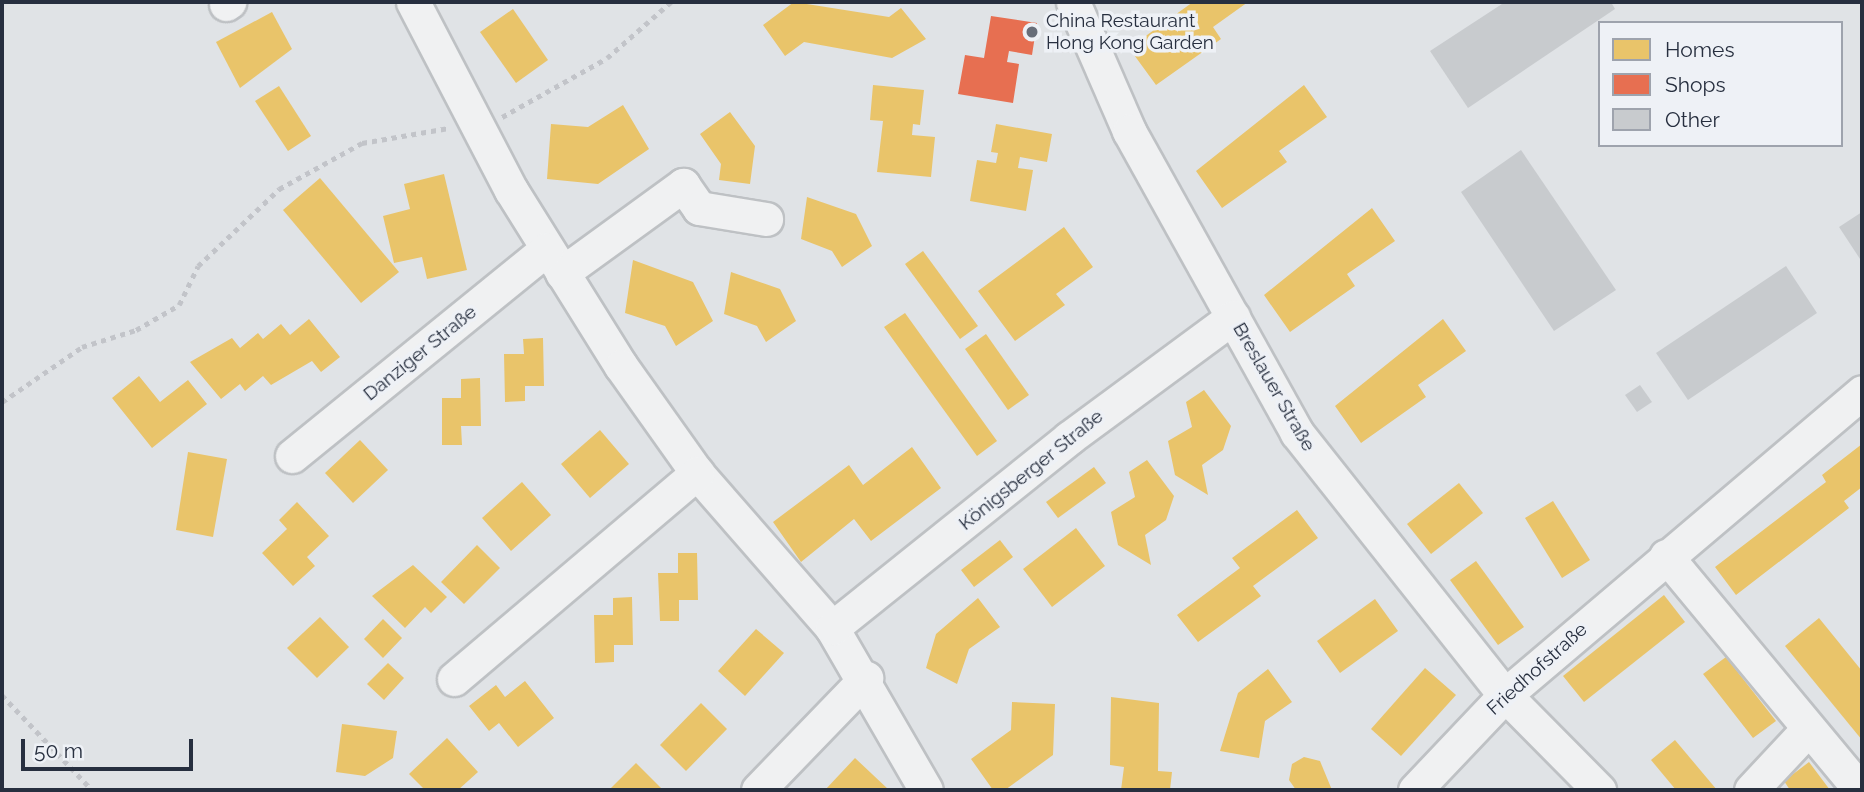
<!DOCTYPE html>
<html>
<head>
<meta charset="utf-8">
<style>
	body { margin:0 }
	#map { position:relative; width:1864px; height:792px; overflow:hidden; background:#e0e3e6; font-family:Raleway,sans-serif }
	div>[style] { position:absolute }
	.homes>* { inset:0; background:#e9c46a }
	.shops>* { inset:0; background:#e76f51 }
	.building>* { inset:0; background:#c8cbce }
	.path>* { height:4.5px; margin-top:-2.25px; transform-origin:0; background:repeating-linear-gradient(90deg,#c2c4c9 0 5px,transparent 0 10px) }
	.roads { filter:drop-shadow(2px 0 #bec1c4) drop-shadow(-2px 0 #bec1c4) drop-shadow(0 2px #bec1c4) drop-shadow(0 -2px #bec1c4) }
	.minor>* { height:33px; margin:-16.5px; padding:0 16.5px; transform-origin:16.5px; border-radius:16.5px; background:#f0f1f2 }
	.dots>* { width:19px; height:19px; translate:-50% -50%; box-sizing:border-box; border:4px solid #eef1f6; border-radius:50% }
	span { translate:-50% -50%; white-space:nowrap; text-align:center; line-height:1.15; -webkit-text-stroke:7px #eef1f6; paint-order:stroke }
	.poi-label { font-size:19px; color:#272f3f }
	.left { translate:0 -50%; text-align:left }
	.street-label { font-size:19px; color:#272f3f }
	.frame { position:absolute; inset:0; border:4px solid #272f3f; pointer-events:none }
	.legend { position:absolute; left:1598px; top:21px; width:245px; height:126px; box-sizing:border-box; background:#eef1f6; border:2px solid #9ea3ad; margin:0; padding:9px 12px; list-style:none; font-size:21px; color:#272f3f }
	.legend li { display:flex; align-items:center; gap:14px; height:35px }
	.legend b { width:35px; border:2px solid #9ea3ad }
	.scale { position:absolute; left:21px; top:739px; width:172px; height:32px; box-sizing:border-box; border:4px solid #272f3f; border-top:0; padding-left:9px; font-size:21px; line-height:24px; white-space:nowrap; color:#272f3f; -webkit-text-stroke:5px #eef1f6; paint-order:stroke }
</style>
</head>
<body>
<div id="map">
	<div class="homes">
		<div style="clip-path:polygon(794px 2px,889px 17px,901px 8px,926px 39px,892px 58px,804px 42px,785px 56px,763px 25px)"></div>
		<div style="clip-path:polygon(1193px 2px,1248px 2px,1213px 27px,1221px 39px,1156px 85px,1129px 48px)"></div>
		<div style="clip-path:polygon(513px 9px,548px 60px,516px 83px,480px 32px)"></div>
		<div style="clip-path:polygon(272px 12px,292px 49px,240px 88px,216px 42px)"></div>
		<div style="clip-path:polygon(873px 85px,924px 90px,920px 125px,913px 124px,912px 135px,935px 137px,931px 177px,877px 172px,883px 121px,870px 120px)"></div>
		<div style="clip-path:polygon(1304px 85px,1327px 117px,1279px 151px,1287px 162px,1222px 208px,1196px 171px)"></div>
		<div style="clip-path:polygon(279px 86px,311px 136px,288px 151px,255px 101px)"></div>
		<div style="clip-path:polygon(623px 105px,649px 149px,598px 184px,547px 179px,551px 124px,588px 127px)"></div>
		<div style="clip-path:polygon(730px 112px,755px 146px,750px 184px,719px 180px,721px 164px,700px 134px)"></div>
		<div style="clip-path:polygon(996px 124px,1052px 134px,1047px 162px,1020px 157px,1018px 168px,1033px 170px,1026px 211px,970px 201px,977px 160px,996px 163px,998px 153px,991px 152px)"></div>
		<div style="clip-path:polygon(444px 174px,467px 270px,427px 279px,422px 257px,394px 263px,383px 216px,410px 209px,404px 184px)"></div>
		<div style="clip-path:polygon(320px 178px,399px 272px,361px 303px,283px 210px)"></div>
		<div style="clip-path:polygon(807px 197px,856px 214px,872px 246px,842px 267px,832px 251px,801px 239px)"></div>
		<div style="clip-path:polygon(1372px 208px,1395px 241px,1347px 274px,1355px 286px,1290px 332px,1264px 295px)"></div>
		<div style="clip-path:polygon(1064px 227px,1093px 267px,1056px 294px,1065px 305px,1015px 341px,978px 291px)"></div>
		<div style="clip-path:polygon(923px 251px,978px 326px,960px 339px,905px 264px)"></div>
		<div style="clip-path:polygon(633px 260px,693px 282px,713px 321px,676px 346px,665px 326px,625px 313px)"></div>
		<div style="clip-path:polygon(731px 272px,780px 289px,796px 321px,766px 342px,757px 326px,724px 314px)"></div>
		<div style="clip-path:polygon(905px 313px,997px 441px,977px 456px,884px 327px)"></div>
		<div style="clip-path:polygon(309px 319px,340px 357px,321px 372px,312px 361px,271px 385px,263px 376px,245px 391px,240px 384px,221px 399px,190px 362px,232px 338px,240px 348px,258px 333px,263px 339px,281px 324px,290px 335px)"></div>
		<div style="clip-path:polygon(1443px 319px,1466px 351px,1418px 385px,1426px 397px,1361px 443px,1335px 406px)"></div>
		<div style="clip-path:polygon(986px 334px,1029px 395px,1008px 410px,965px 349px)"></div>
		<div style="clip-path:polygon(543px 338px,544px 386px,525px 386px,525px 401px,505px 402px,504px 354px,524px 354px,523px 339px)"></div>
		<div style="clip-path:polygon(139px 376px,160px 402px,188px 380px,207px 404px,152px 448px,112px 398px)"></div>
		<div style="clip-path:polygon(480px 378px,481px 426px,461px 426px,462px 445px,442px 445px,442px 398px,461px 398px,461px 379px)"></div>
		<div style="clip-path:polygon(1204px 390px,1231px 426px,1223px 450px,1202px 465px,1208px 495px,1175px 475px,1168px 441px,1192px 427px,1186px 402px)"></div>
		<div style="clip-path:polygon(600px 430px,629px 464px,590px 498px,561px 464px)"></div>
		<div style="clip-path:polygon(360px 440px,388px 470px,353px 503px,325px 473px)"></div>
		<div style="clip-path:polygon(1862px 444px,1862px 487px,1844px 501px,1849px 508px,1736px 595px,1715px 567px,1826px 482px,1822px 475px)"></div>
		<div style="clip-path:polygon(912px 447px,941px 488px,871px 541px,854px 519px,801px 562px,773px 522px,849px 465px,863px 485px)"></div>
		<div style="clip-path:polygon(188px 452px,227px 459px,213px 537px,176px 530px)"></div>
		<div style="clip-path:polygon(1147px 460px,1174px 496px,1166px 520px,1145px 535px,1151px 565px,1118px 545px,1111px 512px,1135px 497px,1129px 472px)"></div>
		<div style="clip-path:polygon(1094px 467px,1106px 483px,1058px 518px,1046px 502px)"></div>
		<div style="clip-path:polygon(522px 482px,551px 515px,511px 551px,482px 518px)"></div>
		<div style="clip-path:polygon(1459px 483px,1483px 513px,1431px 554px,1407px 524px)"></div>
		<div style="clip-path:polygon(1553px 501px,1590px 560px,1562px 578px,1525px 518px)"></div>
		<div style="clip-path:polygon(297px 502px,329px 536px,307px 557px,315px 566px,293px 586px,262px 553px,287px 529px,279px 520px)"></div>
		<div style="clip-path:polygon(1297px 510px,1318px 538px,1253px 586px,1261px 596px,1198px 642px,1177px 615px,1240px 568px,1232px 558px)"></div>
		<div style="clip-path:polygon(1076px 528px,1105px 566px,1052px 607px,1023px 569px)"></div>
		<div style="clip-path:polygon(1000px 540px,1013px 557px,974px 587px,961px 570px)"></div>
		<div style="clip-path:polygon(477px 545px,500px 568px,464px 604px,441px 582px)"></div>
		<div style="clip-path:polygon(678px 553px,697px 553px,698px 600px,679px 600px,679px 621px,660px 621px,658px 573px,678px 573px)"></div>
		<div style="clip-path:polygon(1476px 561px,1524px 627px,1498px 645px,1450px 580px)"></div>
		<div style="clip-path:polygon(413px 565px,447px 597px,431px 613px,425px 607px,405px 628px,372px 596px)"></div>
		<div style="clip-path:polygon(1664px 595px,1685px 622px,1584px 702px,1563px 676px)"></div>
		<div style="clip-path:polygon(632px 597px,633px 645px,614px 645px,614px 662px,595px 663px,594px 615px,613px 615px,613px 598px)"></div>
		<div style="clip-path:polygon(978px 598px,1000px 627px,969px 649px,957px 684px,926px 668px,936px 634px)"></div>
		<div style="clip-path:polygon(1375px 599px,1398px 631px,1340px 673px,1317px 641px)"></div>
		<div style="clip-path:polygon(320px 617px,349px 647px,317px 678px,287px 648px)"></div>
		<div style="clip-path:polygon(1819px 618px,1862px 671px,1862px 740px,1785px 646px)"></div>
		<div style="clip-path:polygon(383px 619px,402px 638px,383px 658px,364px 639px)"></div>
		<div style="clip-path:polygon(756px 629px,784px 653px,745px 696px,718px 671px)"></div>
		<div style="clip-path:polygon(1726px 657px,1776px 721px,1753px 738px,1703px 674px)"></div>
		<div style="clip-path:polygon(388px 663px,404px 678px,384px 700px,367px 684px)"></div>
		<div style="clip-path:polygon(1425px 668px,1456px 695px,1401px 756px,1371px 729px)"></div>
		<div style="clip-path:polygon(1268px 669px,1292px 702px,1265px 721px,1259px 758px,1220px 751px,1238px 693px)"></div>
		<div style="clip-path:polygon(525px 681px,554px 718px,518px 747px,499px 723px,489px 731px,469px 706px,496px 685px,505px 697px)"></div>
		<div style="clip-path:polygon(1111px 697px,1159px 703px,1158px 771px,1172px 772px,1170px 790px,1121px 790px,1124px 767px,1110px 765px)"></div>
		<div style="clip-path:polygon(1012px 702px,1055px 704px,1053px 755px,1005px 790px,993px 790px,971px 759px,1011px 730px)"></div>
		<div style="clip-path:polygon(701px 703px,727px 729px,686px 771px,660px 745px)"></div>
		<div style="clip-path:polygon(342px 724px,397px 731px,393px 758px,365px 776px,336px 772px)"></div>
		<div style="clip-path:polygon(447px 738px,478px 772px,458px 790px,425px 790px,409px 774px)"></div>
		<div style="clip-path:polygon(1675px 740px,1717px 790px,1676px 790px,1651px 760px)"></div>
		<div style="clip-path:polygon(1304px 757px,1320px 761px,1332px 790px,1296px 790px,1289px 780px,1292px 764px)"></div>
		<div style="clip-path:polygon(855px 758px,889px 790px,825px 790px)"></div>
		<div style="clip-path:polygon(1809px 762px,1830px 790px,1790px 790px,1784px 781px)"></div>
		<div style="clip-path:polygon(636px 763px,661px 788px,609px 790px)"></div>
	</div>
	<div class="shops">
		<div style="clip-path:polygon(991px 16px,1037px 23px,1032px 55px,1009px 51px,1007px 62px,1019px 64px,1013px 103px,958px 94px,965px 55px,984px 58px)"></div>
	</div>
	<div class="building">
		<div style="clip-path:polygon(1505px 2px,1611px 2px,1615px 9px,1468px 108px,1430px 51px)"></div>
		<div style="clip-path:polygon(1521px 150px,1616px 290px,1554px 331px,1461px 192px)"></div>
		<div style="clip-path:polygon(1862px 212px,1862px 262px,1839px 227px)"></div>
		<div style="clip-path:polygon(1786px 266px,1817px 313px,1688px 400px,1656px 353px)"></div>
		<div style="clip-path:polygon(1640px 385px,1652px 402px,1637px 412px,1625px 395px)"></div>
	</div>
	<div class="path">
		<div style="left:502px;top:117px;width:120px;rotate:-29.3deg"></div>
		<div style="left:607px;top:58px;width:85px;rotate:-41.2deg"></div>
		<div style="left:2px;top:402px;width:97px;rotate:-34.5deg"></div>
		<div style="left:82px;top:347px;width:57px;rotate:-17.5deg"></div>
		<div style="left:136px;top:330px;width:50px;rotate:-30.2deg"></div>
		<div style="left:179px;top:305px;width:43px;rotate:-64deg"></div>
		<div style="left:198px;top:266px;width:112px;rotate:-43.5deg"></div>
		<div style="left:279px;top:189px;width:95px;rotate:-29deg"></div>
		<div style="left:362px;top:143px;width:88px;rotate:-9.8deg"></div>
		<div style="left:2px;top:695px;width:131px;rotate:46.5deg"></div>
	</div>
	<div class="roads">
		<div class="minor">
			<div style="left:413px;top:2px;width:212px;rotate:62.5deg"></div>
			<div style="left:511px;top:190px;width:208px;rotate:58deg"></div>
			<div style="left:621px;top:366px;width:131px;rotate:54.6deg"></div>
			<div style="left:697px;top:473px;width:206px;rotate:48.9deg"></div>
			<div style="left:832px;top:628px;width:187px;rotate:59.9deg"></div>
			<div style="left:1073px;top:2px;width:141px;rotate:66.5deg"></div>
			<div style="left:1129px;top:131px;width:346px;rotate:60.9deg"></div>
			<div style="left:1297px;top:433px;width:335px;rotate:51.6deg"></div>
			<div style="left:1505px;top:695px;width:134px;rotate:45.3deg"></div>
			<div style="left:226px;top:4px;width:4px;rotate:-34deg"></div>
			<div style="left:562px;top:273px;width:150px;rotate:-36deg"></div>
			<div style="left:683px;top:185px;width:28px;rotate:55deg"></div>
			<div style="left:699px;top:208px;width:68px;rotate:9.3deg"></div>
			<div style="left:292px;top:456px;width:328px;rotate:-39.1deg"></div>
			<div style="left:1666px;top:556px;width:304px;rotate:50.3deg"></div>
			<div style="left:832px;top:628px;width:304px;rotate:-38.7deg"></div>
			<div style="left:1069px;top:438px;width:204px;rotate:-36.4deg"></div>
			<div style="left:454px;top:679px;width:319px;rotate:-40.3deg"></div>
			<div style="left:758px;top:790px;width:156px;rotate:-46deg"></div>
			<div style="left:1415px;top:790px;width:131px;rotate:-46.5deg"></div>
			<div style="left:1505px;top:695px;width:468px;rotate:-40.3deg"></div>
			<div style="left:1751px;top:790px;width:83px;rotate:-46.9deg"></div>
		</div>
	</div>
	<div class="dots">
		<div style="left:1032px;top:32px;background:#686e79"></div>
	</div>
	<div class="poi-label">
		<span class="left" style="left:1046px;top:32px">China Restaurant<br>Hong Kong Garden</span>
	</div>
	<div class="street-label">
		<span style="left:420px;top:353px;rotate:-39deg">Danziger Straße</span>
		<span style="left:1274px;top:387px;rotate:60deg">Breslauer Straße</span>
		<span style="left:1031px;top:470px;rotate:-39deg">Königsberger Straße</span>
		<span style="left:1537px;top:669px;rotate:-42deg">Friedhofstraße</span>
	</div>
	<div class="frame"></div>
	<ul class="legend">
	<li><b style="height:19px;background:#e9c46a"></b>Homes</li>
	<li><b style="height:19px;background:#e76f51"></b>Shops</li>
	<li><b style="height:19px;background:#c8cbce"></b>Other</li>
	</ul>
	<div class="scale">50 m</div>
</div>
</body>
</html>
